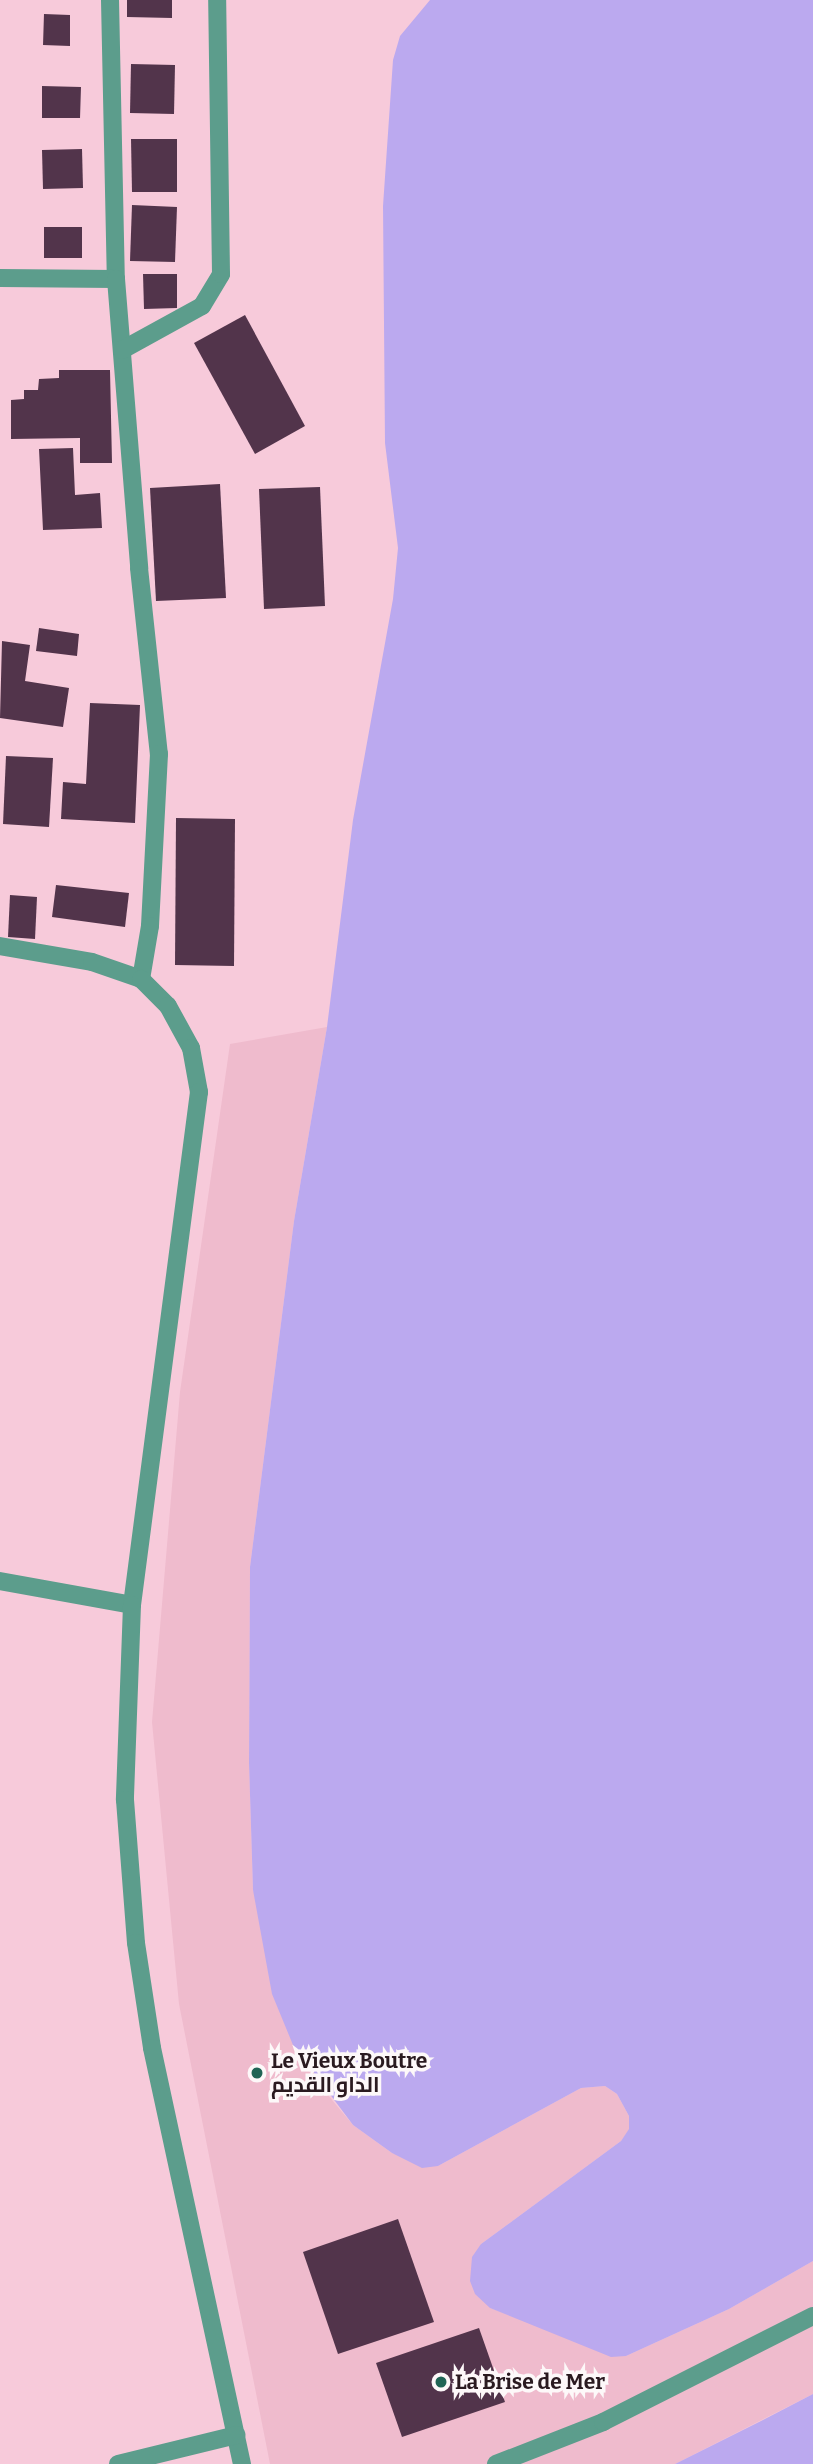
<!DOCTYPE html>
<html>
<head>
<meta charset="utf-8">
<style>
	body { margin:0 }
	#map { position:relative; width:813px; height:2464px; overflow:hidden; background:#f7cada; font-family:Bitter,Cairo,serif }
	div>[style] { position:absolute }
	.built>* { inset:0; background:#efbbcd }
	.water>* { inset:0; background:#bba9ef }
	.building>* { inset:0; background:#52344b }
	.lane>* { height:18px; margin:-9px; padding:0 9px; transform-origin:9px; border-radius:9px; background:#5c9d8c }
	.street>* { height:18px; margin:-9px; padding:0 9px; transform-origin:9px; border-radius:9px; background:#5c9d8c }
	.dots>* { width:19px; height:19px; translate:-50% -50%; box-sizing:border-box; border:4px solid #fdf8f9; border-radius:50% }
	span { translate:-50% -50%; white-space:nowrap; text-align:center; line-height:1.15; -webkit-text-stroke:7px #fdf8f9; paint-order:stroke }
	.poi-label { font-size:21px; color:#2a1a20; font-weight:700 }
	.left { translate:0 -50%; text-align:left }
</style>
</head>
<body>
<div id="map">
	<div class="built">
		<div style="clip-path:polygon(327px 1027px,294px 1221px,250px 1567px,249px 1763px,253px 1890px,322px 2088px,353px 2125px,392px 2153px,438px 2166px,581px 2088px,605px 2086px,617px 2094px,629px 2116px,630px 2129px,621px 2141px,481px 2244px,490px 2308px,626px 2356px,729px 2309px,813px 2261px,813px 2394px,675px 2464px,270px 2464px,179px 2004px,152px 1722px,180px 1392px,230px 1044px)"></div>
	</div>
	<div class="water">
		<div style="clip-path:polygon(430px 0,813px 0,813px 2261px,729px 2309px,626px 2356px,611px 2357px,490px 2308px,475px 2294px,470px 2281px,472px 2257px,481px 2244px,621px 2141px,629px 2129px,629px 2116px,617px 2094px,605px 2086px,581px 2088px,438px 2166px,422px 2168px,392px 2153px,353px 2125px,293px 2045px,272px 1994px,253px 1890px,249px 1763px,250px 1567px,294px 1221px,327px 1027px,353px 820px,393px 599px,398px 548px,385px 443px,383px 206px,393px 60px,400px 36px)"></div>
		<div style="clip-path:polygon(813px 2394px,813px 2464px,675px 2464px,759px 2422px)"></div>
	</div>
	<div class="building">
		<div style="clip-path:polygon(127px 0,172px 0,172px 18px,127px 17px)"></div>
		<div style="clip-path:polygon(44px 14px,70px 15px,70px 46px,43px 45px)"></div>
		<div style="clip-path:polygon(131px 64px,175px 65px,174px 114px,130px 113px)"></div>
		<div style="clip-path:polygon(42px 86px,81px 87px,80px 118px,42px 118px)"></div>
		<div style="clip-path:polygon(131px 139px,177px 139px,177px 192px,132px 192px)"></div>
		<div style="clip-path:polygon(82px 149px,83px 188px,43px 189px,42px 150px)"></div>
		<div style="clip-path:polygon(132px 205px,177px 207px,175px 262px,130px 261px)"></div>
		<div style="clip-path:polygon(44px 227px,82px 227px,82px 258px,44px 258px)"></div>
		<div style="clip-path:polygon(143px 274px,177px 274px,177px 308px,144px 309px)"></div>
		<div style="clip-path:polygon(245px 315px,305px 426px,255px 454px,194px 343px)"></div>
		<div style="clip-path:polygon(59px 370px,110px 370px,112px 463px,80px 463px,80px 438px,11px 439px,11px 400px,24px 399px,24px 390px,38px 390px,39px 379px,59px 378px)"></div>
		<div style="clip-path:polygon(73px 448px,75px 495px,100px 493px,102px 528px,43px 530px,39px 449px)"></div>
		<div style="clip-path:polygon(220px 484px,226px 598px,156px 601px,150px 488px)"></div>
		<div style="clip-path:polygon(320px 487px,325px 606px,264px 609px,259px 489px)"></div>
		<div style="clip-path:polygon(39px 628px,79px 634px,77px 656px,36px 651px)"></div>
		<div style="clip-path:polygon(2px 641px,30px 645px,25px 681px,69px 688px,63px 727px,0 718px)"></div>
		<div style="clip-path:polygon(90px 703px,140px 705px,135px 823px,61px 819px,63px 782px,86px 784px)"></div>
		<div style="clip-path:polygon(6px 756px,53px 758px,49px 827px,3px 824px)"></div>
		<div style="clip-path:polygon(176px 818px,235px 819px,234px 966px,175px 965px)"></div>
		<div style="clip-path:polygon(56px 885px,129px 893px,125px 927px,52px 917px)"></div>
		<div style="clip-path:polygon(10px 895px,37px 897px,35px 939px,8px 937px)"></div>
		<div style="clip-path:polygon(398px 2219px,434px 2322px,338px 2354px,303px 2252px)"></div>
		<div style="clip-path:polygon(479px 2328px,505px 2402px,402px 2437px,376px 2363px)"></div>
	</div>
	<div class="lane">
		<div style="left:0;top:1581px;width:134px;rotate:10.3deg"></div>
		<div style="left:496px;top:2464px;width:115px;rotate:-21.4deg"></div>
		<div style="left:603px;top:2422px;width:235px;rotate:-26.8deg"></div>
	</div>
	<div class="street">
		<div style="left:110px;top:0;width:279px;rotate:88.8deg"></div>
		<div style="left:0;top:278px;width:116px;rotate:0.5deg"></div>
		<div style="left:116px;top:279px;width:290px;rotate:85.4deg"></div>
		<div style="left:139px;top:568px;width:187px;rotate:83.9deg"></div>
		<div style="left:159px;top:754px;width:172px;rotate:93deg"></div>
		<div style="left:150px;top:926px;width:54px;rotate:99.6deg"></div>
		<div style="left:122px;top:350px;width:91px;rotate:-28.8deg"></div>
		<div style="left:202px;top:306px;width:37px;rotate:-59deg"></div>
		<div style="left:221px;top:274px;width:274px;rotate:-90.8deg"></div>
		<div style="left:0;top:946px;width:93px;rotate:9.9deg"></div>
		<div style="left:92px;top:962px;width:52px;rotate:19.1deg"></div>
		<div style="left:141px;top:979px;width:38px;rotate:45deg"></div>
		<div style="left:168px;top:1006px;width:48px;rotate:61.3deg"></div>
		<div style="left:191px;top:1048px;width:45px;rotate:79.7deg"></div>
		<div style="left:199px;top:1092px;width:517px;rotate:97.44deg"></div>
		<div style="left:132px;top:1605px;width:195px;rotate:92.1deg"></div>
		<div style="left:125px;top:1800px;width:143px;rotate:85.6deg"></div>
		<div style="left:136px;top:1943px;width:106px;rotate:81.3deg"></div>
		<div style="left:152px;top:2048px;width:426px;rotate:77.8deg"></div>
		<div style="left:118px;top:2464px;width:122px;rotate:-13.8deg"></div>
	</div>
	<div class="dots">
		<div style="left:257px;top:2073px;background:#206455"></div>
		<div style="left:441px;top:2382px;background:#206455"></div>
	</div>
	<div class="poi-label">
		<span class="left" style="left:271px;top:2073px">Le Vieux Boutre<br>الداو القديم</span>
		<span class="left" style="left:455px;top:2382px">La Brise de Mer</span>
	</div>
</div>
</body>
</html>
